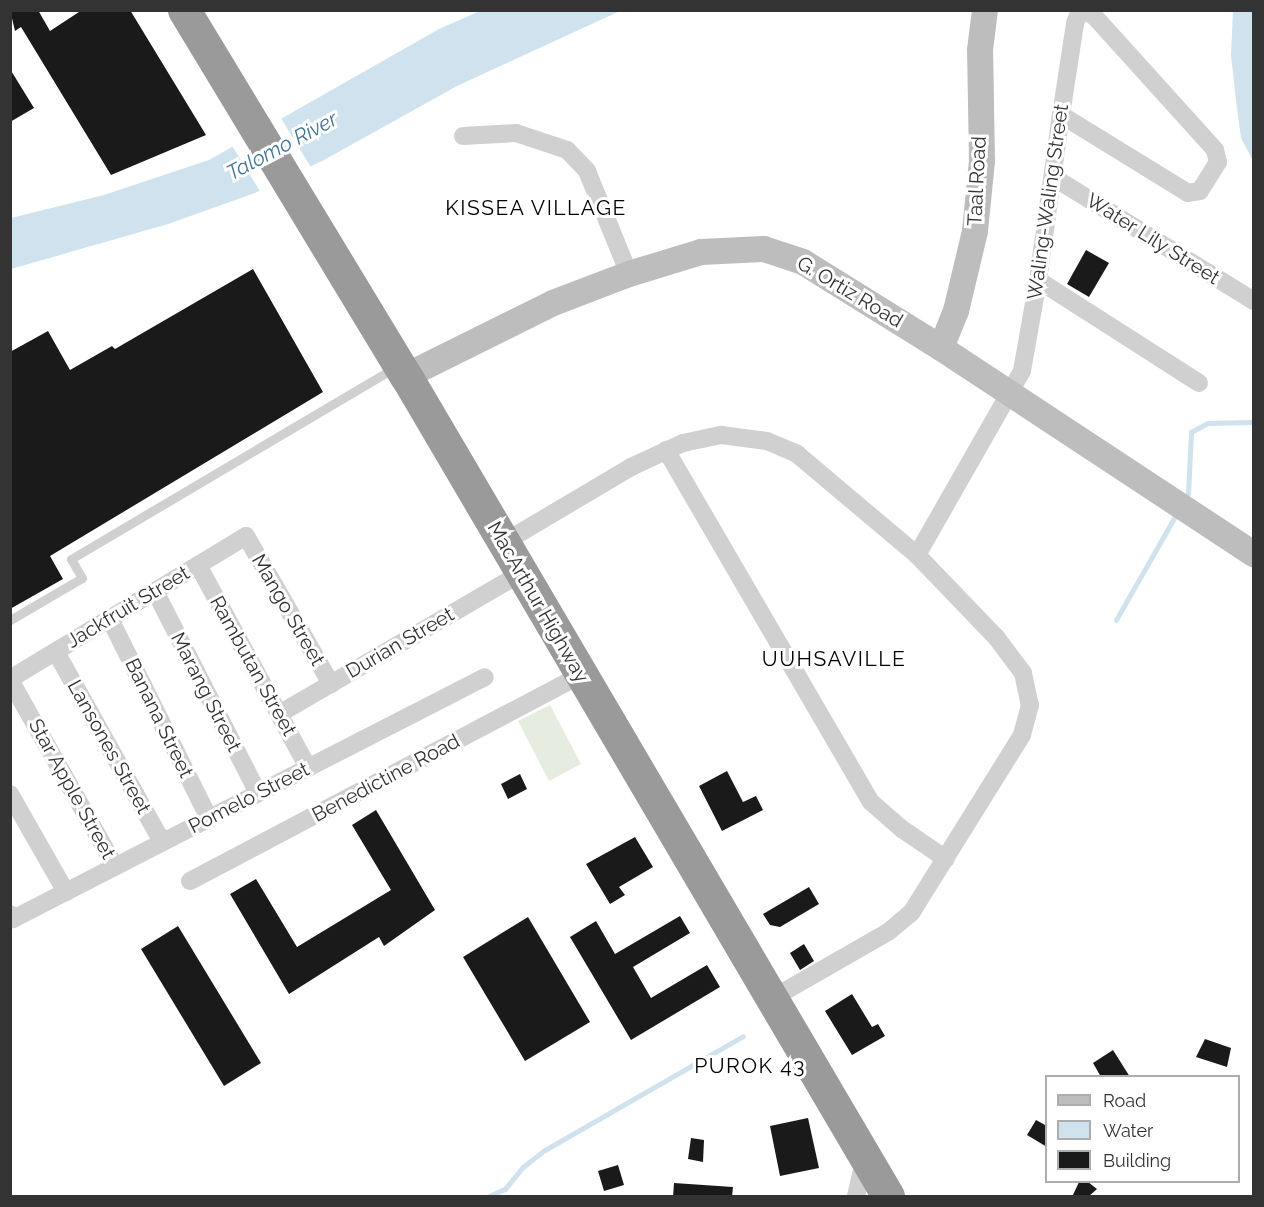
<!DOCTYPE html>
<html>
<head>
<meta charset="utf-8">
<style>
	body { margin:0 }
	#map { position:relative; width:1264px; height:1207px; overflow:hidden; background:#fff; font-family:Raleway,sans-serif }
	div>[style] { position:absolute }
	.green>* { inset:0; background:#e6ecdf }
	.water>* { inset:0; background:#cfe2ee }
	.pier>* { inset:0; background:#fff }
	.stream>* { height:4.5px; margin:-2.25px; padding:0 2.25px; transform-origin:2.25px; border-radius:2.25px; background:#cfe2ee }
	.building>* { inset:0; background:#1a1a1a }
	.lane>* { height:9px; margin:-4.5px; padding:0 4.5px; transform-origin:4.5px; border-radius:4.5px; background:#d0d0d0 }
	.street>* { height:18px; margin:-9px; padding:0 9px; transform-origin:9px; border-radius:9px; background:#d0d0d0 }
	.secondary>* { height:26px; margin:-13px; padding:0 13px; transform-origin:13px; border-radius:13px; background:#bdbdbd }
	.highway>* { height:33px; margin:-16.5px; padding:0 16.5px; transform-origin:16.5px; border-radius:16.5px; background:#9a9a9a }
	span { translate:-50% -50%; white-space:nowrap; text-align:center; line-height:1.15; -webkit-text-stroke:6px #fff; paint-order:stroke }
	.street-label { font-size:20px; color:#333 }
	.water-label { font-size:21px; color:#3f7597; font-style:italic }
	.neighbourhood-label { font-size:21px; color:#000; letter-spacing:1.5px }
	.frame { position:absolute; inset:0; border:12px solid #333; pointer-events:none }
	.legend { position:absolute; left:1045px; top:1075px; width:195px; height:108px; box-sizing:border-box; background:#fff; border:2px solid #adadad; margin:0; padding:8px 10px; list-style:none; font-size:18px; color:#333 }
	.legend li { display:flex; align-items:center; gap:12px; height:30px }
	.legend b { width:30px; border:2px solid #adadad }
</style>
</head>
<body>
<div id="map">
	<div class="green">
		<div style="clip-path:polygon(550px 705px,581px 764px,549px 781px,518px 721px)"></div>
	</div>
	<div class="water">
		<div style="clip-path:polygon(480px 11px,620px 11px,457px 86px,324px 160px,255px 193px,168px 224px,11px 269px,11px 218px,104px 195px,209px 160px,439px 29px)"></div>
		<div style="clip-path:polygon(1233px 11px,1253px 11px,1253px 161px,1241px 138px,1236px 100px,1231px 55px)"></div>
	</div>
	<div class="pier">
		<div style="clip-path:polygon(279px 115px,312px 169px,261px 193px,231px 144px)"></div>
	</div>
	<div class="stream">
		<div style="left:1188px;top:494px;width:62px;rotate:-87.2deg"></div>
		<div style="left:1191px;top:432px;width:19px;rotate:-28deg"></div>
		<div style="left:1208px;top:423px;width:46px;rotate:-1.2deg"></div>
		<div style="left:1116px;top:620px;width:121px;rotate:-60.3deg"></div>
		<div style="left:489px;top:1196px;width:17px;rotate:-24deg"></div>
		<div style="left:505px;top:1189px;width:28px;rotate:-51deg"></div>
		<div style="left:523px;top:1167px;width:28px;rotate:-38deg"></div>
		<div style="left:545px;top:1150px;width:228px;rotate:-29.9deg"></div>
	</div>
	<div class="building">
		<div style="clip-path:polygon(10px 10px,38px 10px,50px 31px,82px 10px,130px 10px,206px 135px,111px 175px,21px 27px,15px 31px)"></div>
		<div style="clip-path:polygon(10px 69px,34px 108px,10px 122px)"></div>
		<div style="clip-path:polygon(1086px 250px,1109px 263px,1089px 297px,1067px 284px)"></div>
		<div style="clip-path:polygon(253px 269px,323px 392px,50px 556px,63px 579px,10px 609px,10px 352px,48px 331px,70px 370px,112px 346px,115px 349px)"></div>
		<div style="clip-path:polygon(727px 771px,743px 802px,756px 796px,763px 810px,722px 831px,699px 786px)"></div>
		<div style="clip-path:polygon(520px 774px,527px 789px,508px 799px,501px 784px)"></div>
		<div style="clip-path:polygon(376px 810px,435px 910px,384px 946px,379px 937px,289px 994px,230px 894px,256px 879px,297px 947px,391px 890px,352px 825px)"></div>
		<div style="clip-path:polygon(635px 837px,653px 867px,619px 887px,625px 895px,610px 904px,586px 864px)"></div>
		<div style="clip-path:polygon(809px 887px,819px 904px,780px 927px,770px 925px,763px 914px)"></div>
		<div style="clip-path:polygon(680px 916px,690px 933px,633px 967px,651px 998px,707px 965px,720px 987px,631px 1040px,570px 937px,596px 921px,615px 954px)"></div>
		<div style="clip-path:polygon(528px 917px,590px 1022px,525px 1061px,463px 957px)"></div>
		<div style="clip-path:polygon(178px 926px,261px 1063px,224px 1086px,141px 949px)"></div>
		<div style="clip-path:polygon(804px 944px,814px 961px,800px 970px,790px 953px)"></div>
		<div style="clip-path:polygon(852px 994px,872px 1027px,878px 1024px,885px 1036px,852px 1055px,825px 1011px)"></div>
		<div style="clip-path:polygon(1205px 1039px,1231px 1048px,1227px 1067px,1196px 1057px)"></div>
		<div style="clip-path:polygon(1113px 1050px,1130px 1077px,1101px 1077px,1093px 1063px)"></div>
		<div style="clip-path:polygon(808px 1118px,819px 1168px,780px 1176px,770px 1126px)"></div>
		<div style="clip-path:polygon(1036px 1120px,1047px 1126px,1047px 1147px,1027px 1135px)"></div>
		<div style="clip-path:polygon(691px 1138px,704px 1140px,703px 1162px,688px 1159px)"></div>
		<div style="clip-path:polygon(618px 1165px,624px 1185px,604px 1191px,598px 1171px)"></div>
		<div style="clip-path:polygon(1079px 1182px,1088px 1182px,1097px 1189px,1088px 1197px,1072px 1197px)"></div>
		<div style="clip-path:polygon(674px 1183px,733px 1187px,732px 1197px,673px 1197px)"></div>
	</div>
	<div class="lane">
		<div style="left:10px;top:620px;width:83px;rotate:-30.3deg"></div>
		<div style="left:82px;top:578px;width:22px;rotate:-120deg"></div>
		<div style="left:71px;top:559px;width:375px;rotate:-30.6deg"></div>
	</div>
	<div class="street">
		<div style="left:463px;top:136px;width:53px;rotate:-3.2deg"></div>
		<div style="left:516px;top:133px;width:54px;rotate:18.4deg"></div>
		<div style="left:567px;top:150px;width:29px;rotate:46deg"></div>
		<div style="left:587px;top:171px;width:111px;rotate:67.8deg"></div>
		<div style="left:1053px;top:177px;width:236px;rotate:31.7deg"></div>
		<div style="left:1038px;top:280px;width:191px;rotate:32.6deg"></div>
		<div style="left:666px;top:450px;width:407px;rotate:59.8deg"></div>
		<div style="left:871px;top:802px;width:41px;rotate:41.1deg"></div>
		<div style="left:902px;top:829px;width:53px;rotate:34.3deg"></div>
		<div style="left:503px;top:543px;width:149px;rotate:-30.7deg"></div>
		<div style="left:631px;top:467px;width:57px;rotate:-24.8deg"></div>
		<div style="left:683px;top:443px;width:39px;rotate:-12deg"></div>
		<div style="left:721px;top:435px;width:46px;rotate:7.4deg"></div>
		<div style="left:767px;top:441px;width:33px;rotate:23deg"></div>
		<div style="left:797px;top:454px;width:157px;rotate:40.1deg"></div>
		<div style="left:917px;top:555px;width:114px;rotate:46.1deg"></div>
		<div style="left:996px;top:637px;width:45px;rotate:53.1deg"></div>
		<div style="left:1023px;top:673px;width:33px;rotate:78deg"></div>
		<div style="left:1030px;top:705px;width:31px;rotate:105deg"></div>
		<div style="left:1022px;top:735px;width:208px;rotate:121.9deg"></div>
		<div style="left:912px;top:912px;width:31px;rotate:140deg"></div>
		<div style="left:888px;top:932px;width:135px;rotate:150.2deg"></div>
		<div style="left:917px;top:555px;width:212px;rotate:-60.3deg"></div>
		<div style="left:1022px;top:371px;width:92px;rotate:-80deg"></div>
		<div style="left:1038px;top:280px;width:167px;rotate:-82.1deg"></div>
		<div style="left:1061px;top:115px;width:93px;rotate:-81.3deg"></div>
		<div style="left:1075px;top:23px;width:11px;rotate:-68deg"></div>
		<div style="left:1079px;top:13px;width:7px;rotate:-16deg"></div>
		<div style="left:1086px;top:11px;width:11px;rotate:34deg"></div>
		<div style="left:1095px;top:17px;width:179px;rotate:47.9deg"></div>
		<div style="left:1215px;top:150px;width:12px;rotate:76deg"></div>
		<div style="left:1218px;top:162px;width:34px;rotate:122deg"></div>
		<div style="left:1200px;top:191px;width:12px;rotate:171deg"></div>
		<div style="left:1188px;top:193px;width:149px;rotate:-148.4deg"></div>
		<div style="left:198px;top:565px;width:231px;rotate:61.5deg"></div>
		<div style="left:155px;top:591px;width:227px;rotate:63deg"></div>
		<div style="left:110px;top:619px;width:222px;rotate:63.6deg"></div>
		<div style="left:56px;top:652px;width:218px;rotate:60.8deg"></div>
		<div style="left:10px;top:679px;width:276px;rotate:-31.2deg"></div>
		<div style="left:246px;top:536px;width:171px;rotate:60.1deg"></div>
		<div style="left:10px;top:680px;width:214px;rotate:60.6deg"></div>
		<div style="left:279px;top:714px;width:280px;rotate:-30.2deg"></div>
		<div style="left:10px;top:794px;width:113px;rotate:60.3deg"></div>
		<div style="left:190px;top:881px;width:442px;rotate:-27.8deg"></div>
		<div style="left:10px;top:914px;width:6px;rotate:59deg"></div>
		<div style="left:13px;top:919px;width:530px;rotate:-27.14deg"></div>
		<div style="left:856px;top:1196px;width:40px;rotate:-77deg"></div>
	</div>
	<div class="secondary">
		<div style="left:941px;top:348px;width:40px;rotate:-68deg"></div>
		<div style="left:956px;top:311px;width:82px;rotate:-76.6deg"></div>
		<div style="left:975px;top:231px;width:70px;rotate:-84.3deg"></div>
		<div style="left:982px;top:161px;width:111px;rotate:-91deg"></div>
		<div style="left:980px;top:50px;width:40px;rotate:-82.9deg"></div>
		<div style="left:406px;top:376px;width:164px;rotate:-26.4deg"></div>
		<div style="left:553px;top:303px;width:81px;rotate:-20.9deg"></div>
		<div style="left:629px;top:274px;width:75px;rotate:-17deg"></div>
		<div style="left:701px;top:252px;width:63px;rotate:-2.7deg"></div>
		<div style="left:764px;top:249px;width:41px;rotate:18.4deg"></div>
		<div style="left:803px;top:262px;width:163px;rotate:31.9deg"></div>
		<div style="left:941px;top:348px;width:375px;rotate:33.4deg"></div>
	</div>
	<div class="highway">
		<div style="left:184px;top:10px;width:428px;rotate:58.8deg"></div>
		<div style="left:406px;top:376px;width:951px;rotate:59.55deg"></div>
	</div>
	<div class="street-label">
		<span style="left:977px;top:181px;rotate:-87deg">Taal Road</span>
		<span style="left:1048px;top:202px;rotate:-82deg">Waling-Waling Street</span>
		<span style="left:1153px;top:239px;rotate:32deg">Water Lily Street</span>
		<span style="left:850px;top:292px;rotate:31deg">G. Ortiz Road</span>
		<span style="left:538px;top:602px;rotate:60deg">MacArthur Highway</span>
		<span style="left:128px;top:607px;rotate:-31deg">Jackfruit Street</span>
		<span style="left:288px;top:610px;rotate:60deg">Mango Street</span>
		<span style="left:400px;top:643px;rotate:-30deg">Durian Street</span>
		<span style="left:253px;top:666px;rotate:61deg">Rambutan Street</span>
		<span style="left:206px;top:692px;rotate:63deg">Marang Street</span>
		<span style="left:159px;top:718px;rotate:64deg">Banana Street</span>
		<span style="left:109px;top:747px;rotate:61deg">Lansones Street</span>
		<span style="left:386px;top:778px;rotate:-28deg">Benedictine Road</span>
		<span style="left:72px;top:789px;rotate:61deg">Star Apple Street</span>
		<span style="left:249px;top:798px;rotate:-27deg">Pomelo Street</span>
	</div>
	<div class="water-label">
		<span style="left:282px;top:146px;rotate:-28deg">Talomo River</span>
	</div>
	<div class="neighbourhood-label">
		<span style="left:536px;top:208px">KISSEA VILLAGE</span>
		<span style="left:834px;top:659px">UUHSAVILLE</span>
		<span style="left:750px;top:1066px">PUROK 43</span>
	</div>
	<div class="frame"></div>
	<ul class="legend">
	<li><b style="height:8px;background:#bdbdbd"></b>Road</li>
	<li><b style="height:16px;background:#cfe2ee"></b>Water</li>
	<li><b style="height:16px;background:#1a1a1a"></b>Building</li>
	</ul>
</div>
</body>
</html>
